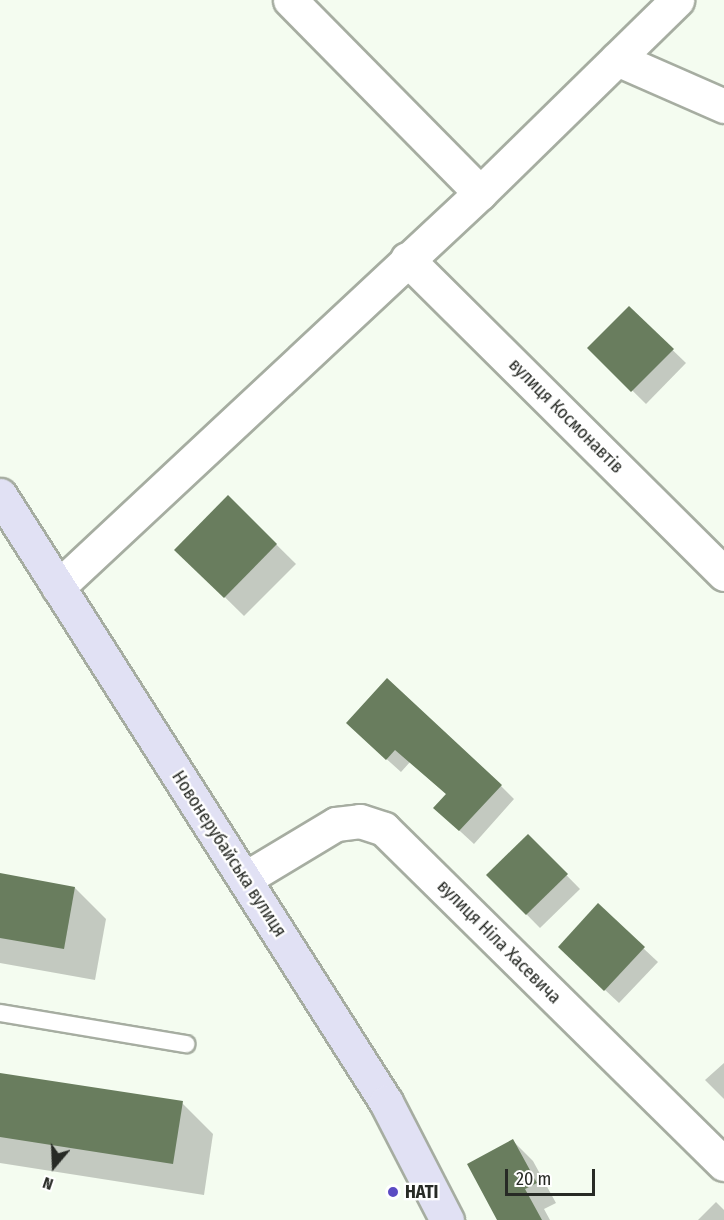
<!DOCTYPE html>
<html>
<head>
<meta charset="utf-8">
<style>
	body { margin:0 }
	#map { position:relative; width:724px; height:1220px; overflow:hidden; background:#f4fcf0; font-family:"Fira Sans Condensed",sans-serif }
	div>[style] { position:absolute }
	.shadow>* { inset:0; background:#0003 }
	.building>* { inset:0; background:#697d5e }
	.roads { filter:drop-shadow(2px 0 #a6ada1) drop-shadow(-2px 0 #a6ada1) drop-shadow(0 2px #a6ada1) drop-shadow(0 -2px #a6ada1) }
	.lane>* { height:16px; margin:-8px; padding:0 8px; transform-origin:8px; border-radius:8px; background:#fff }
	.street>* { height:33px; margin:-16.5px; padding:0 16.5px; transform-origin:16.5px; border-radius:16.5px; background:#fff }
	.secondary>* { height:33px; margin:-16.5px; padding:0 16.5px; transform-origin:16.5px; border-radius:16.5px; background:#e1e1f4 }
	.dots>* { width:16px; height:16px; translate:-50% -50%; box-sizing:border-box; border:3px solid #fff; border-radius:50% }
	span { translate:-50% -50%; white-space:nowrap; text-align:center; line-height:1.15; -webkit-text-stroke:4.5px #fff; paint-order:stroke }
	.street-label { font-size:18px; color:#272a25 }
	.poi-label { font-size:18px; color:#272a25; font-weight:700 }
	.left { translate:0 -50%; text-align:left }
	.north { position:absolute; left:24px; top:1136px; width:60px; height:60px; -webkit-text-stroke:4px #fff; paint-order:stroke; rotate:199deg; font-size:16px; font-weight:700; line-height:24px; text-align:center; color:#272a25 }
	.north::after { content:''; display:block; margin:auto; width:21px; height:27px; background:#272a25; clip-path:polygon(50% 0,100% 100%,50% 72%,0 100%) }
	.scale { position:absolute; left:505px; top:1169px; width:90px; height:27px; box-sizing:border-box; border:3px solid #272a25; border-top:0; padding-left:8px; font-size:18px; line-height:21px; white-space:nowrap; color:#272a25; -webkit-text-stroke:4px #fff; paint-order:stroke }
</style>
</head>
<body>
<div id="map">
	<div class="shadow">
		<div style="clip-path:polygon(629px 308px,686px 363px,646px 404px,589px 348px)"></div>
		<div style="clip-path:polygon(228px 497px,296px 564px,244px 616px,177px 550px)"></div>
		<div style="clip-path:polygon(362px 737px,501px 786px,514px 799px,474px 844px,449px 821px,447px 795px,410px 762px,401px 772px)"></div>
		<div style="clip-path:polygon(528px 836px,580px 889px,540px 928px,488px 875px)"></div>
		<div style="clip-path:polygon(0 875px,75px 888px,106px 919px,95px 980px,0 963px)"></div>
		<div style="clip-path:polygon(598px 906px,658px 962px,619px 1003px,573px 960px)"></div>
		<div style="clip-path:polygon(724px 1063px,724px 1099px,705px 1080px)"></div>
		<div style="clip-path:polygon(0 1074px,182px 1103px,213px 1134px,204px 1195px,0 1163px)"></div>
		<div style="clip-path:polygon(513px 1141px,533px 1161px,556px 1203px,544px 1209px,550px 1220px,499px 1220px)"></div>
		<div style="clip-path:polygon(716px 1202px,724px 1210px,724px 1220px,698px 1220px)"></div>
	</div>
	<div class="building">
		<div style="clip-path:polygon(629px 306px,674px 349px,631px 392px,587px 348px)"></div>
		<div style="clip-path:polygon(228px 495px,277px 544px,224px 598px,174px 550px)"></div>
		<div style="clip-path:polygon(387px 678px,502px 785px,459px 831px,433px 808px,446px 794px,395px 750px,386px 760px,346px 723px)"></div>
		<div style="clip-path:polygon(528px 834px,568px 874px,526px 915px,486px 875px)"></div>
		<div style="clip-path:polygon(0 873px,75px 887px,64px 949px,0 938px)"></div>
		<div style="clip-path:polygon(598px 903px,645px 947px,604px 991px,558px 947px)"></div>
		<div style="clip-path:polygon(0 1073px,183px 1101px,173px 1164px,0 1137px)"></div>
		<div style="clip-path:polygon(513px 1139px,537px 1183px,525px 1189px,542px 1220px,497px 1220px,467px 1164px)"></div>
	</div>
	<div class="roads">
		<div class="lane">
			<div style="left:0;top:1013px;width:189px;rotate:9.5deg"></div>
		</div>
		<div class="street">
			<div style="left:290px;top:0;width:271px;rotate:45.4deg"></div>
			<div style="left:617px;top:59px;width:117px;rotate:23.7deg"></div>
			<div style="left:407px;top:259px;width:447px;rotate:44.8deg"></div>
			<div style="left:58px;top:587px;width:577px;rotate:-43.03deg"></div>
			<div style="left:480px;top:193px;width:276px;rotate:-44.4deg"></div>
			<div style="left:246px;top:878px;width:105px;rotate:-31deg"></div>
			<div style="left:336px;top:824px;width:24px;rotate:-7deg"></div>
			<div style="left:360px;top:821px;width:25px;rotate:18deg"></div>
			<div style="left:384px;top:829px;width:477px;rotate:44.6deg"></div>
		</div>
		<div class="secondary">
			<div style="left:0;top:495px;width:719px;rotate:57.55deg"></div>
			<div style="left:386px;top:1102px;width:133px;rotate:62.7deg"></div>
		</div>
	</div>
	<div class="dots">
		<div style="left:393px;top:1192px;background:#5b4bc3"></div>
	</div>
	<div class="street-label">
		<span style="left:566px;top:416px;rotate:45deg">вулиця Космонавтів</span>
		<span style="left:229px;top:854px;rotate:57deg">Новонерубайська вулиця</span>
		<span style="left:499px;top:942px;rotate:45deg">вулиця Ніла Хасевича</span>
	</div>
	<div class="poi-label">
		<span class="left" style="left:405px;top:1192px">НАТІ</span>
	</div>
	<div class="north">N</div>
	<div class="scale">20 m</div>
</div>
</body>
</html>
